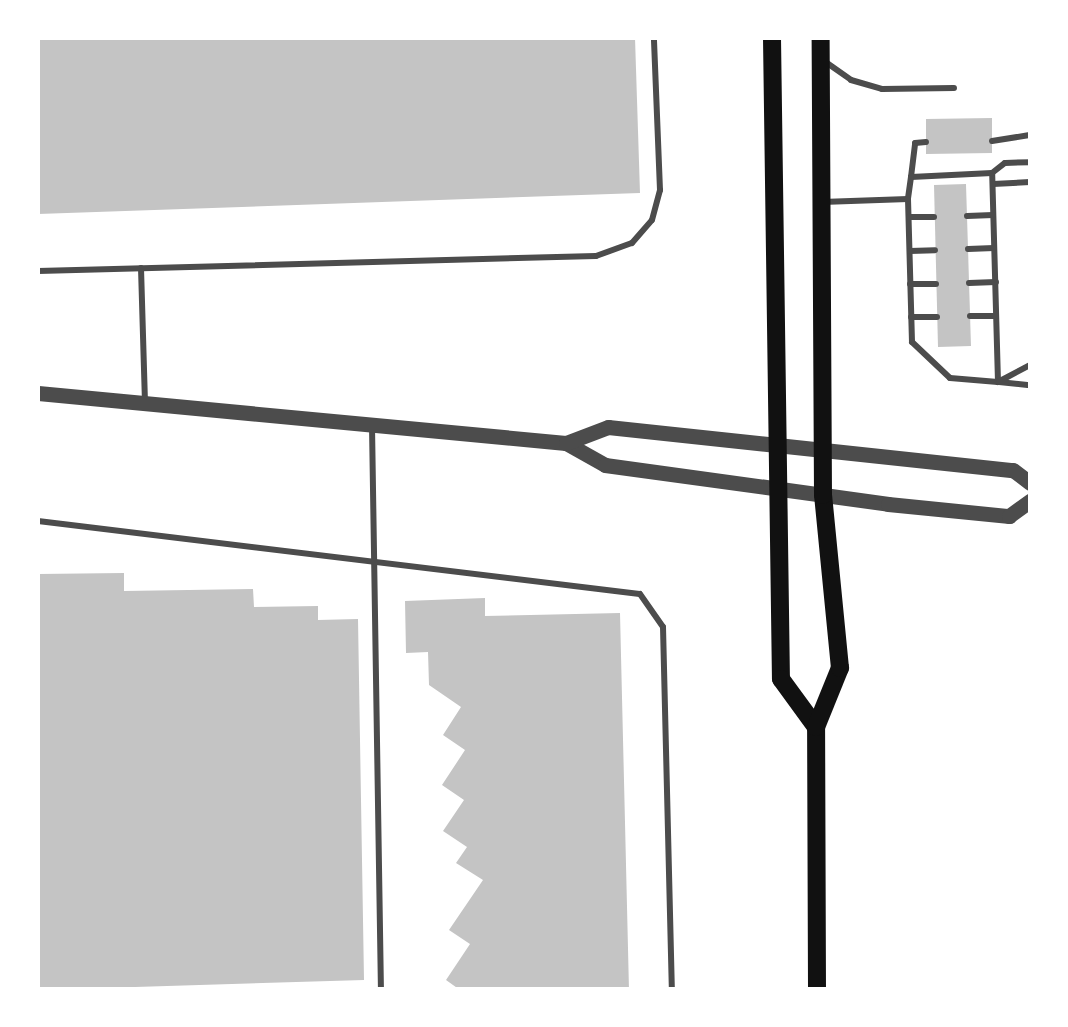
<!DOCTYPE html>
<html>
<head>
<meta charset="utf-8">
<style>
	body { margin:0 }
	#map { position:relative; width:1068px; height:1027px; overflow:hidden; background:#fff; font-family:Cabin,sans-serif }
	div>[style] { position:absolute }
	.building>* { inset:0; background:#c4c4c4 }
	.service>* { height:6px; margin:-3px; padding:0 3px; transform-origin:3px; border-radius:3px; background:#4c4c4c }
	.tertiary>* { height:15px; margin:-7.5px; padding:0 7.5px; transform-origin:7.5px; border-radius:7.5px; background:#4c4c4c }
	.secondary>* { height:18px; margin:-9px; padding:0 9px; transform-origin:9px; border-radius:9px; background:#111 }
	span { translate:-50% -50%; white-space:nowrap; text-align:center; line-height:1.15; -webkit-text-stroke:8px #fff; paint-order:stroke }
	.frame { position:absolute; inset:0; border:40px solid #fff; pointer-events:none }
</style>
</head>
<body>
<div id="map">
	<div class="building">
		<div style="clip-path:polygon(38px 38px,635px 38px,640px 193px,38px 214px)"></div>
		<div style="clip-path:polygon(992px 118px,992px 153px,926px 154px,926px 119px)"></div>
		<div style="clip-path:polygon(966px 184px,971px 346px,938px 347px,934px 185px)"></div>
		<div style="clip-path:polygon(124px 573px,124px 591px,253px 589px,254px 607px,318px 606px,318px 620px,358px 619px,364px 980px,38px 990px,38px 574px)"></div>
		<div style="clip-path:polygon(485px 598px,485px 616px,620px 613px,629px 990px,460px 990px,446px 980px,470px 944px,449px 930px,483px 880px,456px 863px,467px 847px,443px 831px,464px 800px,442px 785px,465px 750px,443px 735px,461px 707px,429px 685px,428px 652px,406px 653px,405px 601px)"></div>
	</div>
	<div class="service">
		<div style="left:827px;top:63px;width:29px;rotate:35deg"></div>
		<div style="left:851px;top:80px;width:32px;rotate:16deg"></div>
		<div style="left:882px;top:89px;width:72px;rotate:-0.8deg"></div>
		<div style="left:992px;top:141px;width:38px;rotate:-9deg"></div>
		<div style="left:992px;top:173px;width:16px;rotate:-38deg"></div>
		<div style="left:1005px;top:163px;width:25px;rotate:-2deg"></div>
		<div style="left:911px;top:177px;width:34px;rotate:-83deg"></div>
		<div style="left:915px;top:143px;width:11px;rotate:-5deg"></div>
		<div style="left:993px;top:184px;width:37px;rotate:-3deg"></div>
		<div style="left:822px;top:202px;width:86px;rotate:-2deg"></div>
		<div style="left:908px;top:199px;width:143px;rotate:88.4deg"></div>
		<div style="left:912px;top:342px;width:52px;rotate:43.5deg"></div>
		<div style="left:950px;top:378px;width:48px;rotate:4.8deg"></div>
		<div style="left:998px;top:382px;width:209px;rotate:-91.6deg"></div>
		<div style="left:992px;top:173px;width:81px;rotate:177.2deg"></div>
		<div style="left:911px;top:177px;width:22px;rotate:98deg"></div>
		<div style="left:967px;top:216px;width:26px;rotate:-2deg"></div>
		<div style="left:909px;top:217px;width:25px"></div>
		<div style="left:968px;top:249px;width:26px;rotate:-2deg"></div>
		<div style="left:910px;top:251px;width:25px;rotate:-2deg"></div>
		<div style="left:141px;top:268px;width:134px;rotate:88.3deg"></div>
		<div style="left:38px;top:271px;width:558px;rotate:-1.54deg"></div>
		<div style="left:596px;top:256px;width:38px;rotate:-20deg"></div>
		<div style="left:632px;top:243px;width:30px;rotate:-49deg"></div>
		<div style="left:652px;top:220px;width:31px;rotate:-75deg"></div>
		<div style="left:660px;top:190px;width:152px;rotate:-92.3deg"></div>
		<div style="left:969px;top:283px;width:27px;rotate:-2deg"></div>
		<div style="left:910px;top:284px;width:26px"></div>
		<div style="left:970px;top:316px;width:26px"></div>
		<div style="left:911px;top:317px;width:26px"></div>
		<div style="left:998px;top:382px;width:36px;rotate:-28deg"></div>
		<div style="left:999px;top:382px;width:31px;rotate:6deg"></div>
		<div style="left:372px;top:426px;width:564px;rotate:89.09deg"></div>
		<div style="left:38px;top:521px;width:606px;rotate:6.91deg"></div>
		<div style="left:640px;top:594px;width:40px;rotate:55.1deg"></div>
		<div style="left:663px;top:627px;width:363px;rotate:88.6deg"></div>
	</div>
	<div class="tertiary">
		<div style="left:38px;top:393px;width:530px;rotate:5.41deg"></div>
		<div style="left:566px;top:443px;width:45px;rotate:29.4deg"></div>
		<div style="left:605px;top:465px;width:286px;rotate:7.8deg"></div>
		<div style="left:888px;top:504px;width:122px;rotate:5.7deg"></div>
		<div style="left:1009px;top:516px;width:26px;rotate:-36deg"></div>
		<div style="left:566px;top:443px;width:45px;rotate:-20.9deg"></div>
		<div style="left:608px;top:427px;width:407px;rotate:6.1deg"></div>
		<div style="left:1013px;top:470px;width:21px;rotate:37deg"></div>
	</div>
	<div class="secondary">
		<div style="left:772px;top:38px;width:641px;rotate:89.2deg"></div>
		<div style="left:781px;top:679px;width:59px;rotate:53.9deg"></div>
		<div style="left:817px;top:990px;width:263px;rotate:-90.2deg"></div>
		<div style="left:816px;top:727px;width:64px;rotate:-67.9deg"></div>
		<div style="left:840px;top:668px;width:174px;rotate:-95.6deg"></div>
		<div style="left:823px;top:495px;width:457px;rotate:-90.3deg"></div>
	</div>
	<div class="frame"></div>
</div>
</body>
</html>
